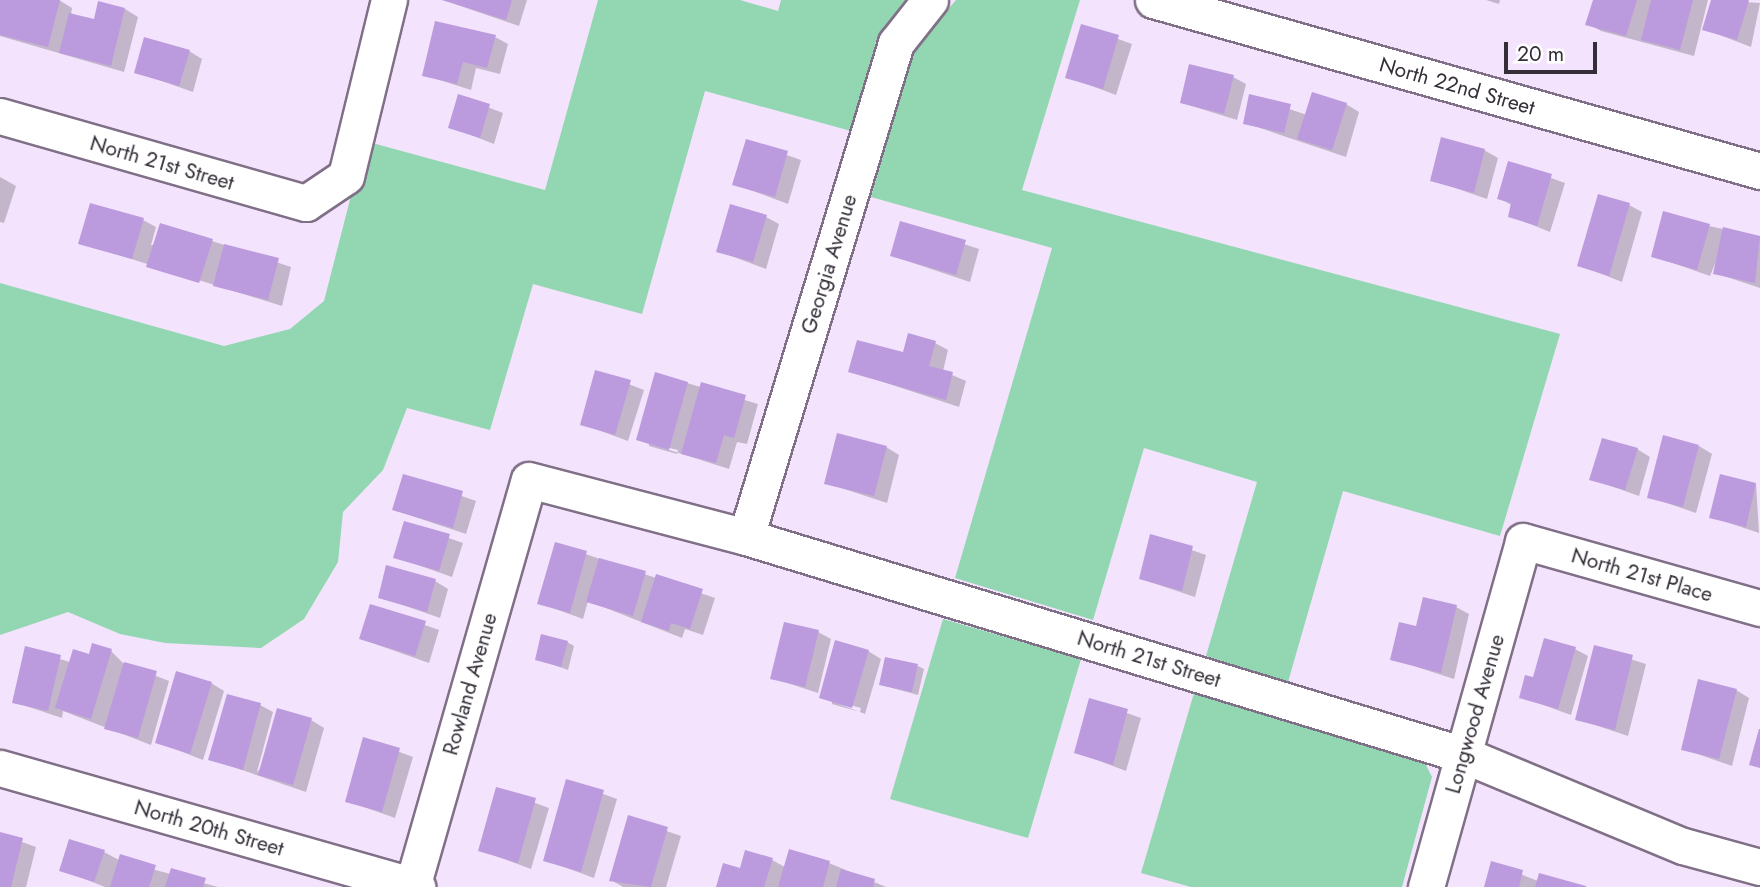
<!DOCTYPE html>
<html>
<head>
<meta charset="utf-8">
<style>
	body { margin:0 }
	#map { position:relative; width:1760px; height:887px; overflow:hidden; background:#f4e3fd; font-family:Jost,sans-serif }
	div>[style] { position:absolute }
	.green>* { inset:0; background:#92d7b1 }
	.shadow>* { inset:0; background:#0003 }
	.building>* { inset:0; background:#bb9bdd }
	.roads { filter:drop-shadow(2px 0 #807087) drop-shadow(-2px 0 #807087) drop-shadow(0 2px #807087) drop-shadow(0 -2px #807087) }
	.street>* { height:35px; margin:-17.5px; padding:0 17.5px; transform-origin:17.5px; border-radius:17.5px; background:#fff }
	span { translate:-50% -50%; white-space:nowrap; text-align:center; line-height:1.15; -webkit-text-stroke:6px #fff; paint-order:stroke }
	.street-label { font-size:21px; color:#352e39 }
	.scale { position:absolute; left:1504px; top:42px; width:93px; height:32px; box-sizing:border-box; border:4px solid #352e39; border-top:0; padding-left:9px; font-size:21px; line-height:24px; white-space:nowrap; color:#352e39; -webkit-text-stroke:5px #fff; paint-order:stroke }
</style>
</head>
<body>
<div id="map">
	<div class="green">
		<div style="clip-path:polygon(598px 0,740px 0,778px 11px,781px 0,905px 0,877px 38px,851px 131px,705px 91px,642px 314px,533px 284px,490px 430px,407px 408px,383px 470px,343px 512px,338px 562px,304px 619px,261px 648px,165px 643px,120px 634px,68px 612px,0 635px,0 283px,224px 346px,290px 329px,324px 301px,365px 141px,545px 190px)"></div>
		<div style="clip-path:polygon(956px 0,1080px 0,1022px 190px,1560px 334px,1500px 536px,1343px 491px,1288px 682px,1206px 656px,1257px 482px,1144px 448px,1093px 620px,955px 578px,1052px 248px,871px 197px,915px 48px)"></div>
		<div style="clip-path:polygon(943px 619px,1081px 659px,1028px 838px,890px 799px)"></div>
		<div style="clip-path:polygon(1194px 693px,1425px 763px,1432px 777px,1402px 887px,1191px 887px,1141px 873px)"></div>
	</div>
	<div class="shadow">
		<div style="clip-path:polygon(0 0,59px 0,72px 8px,71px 15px,95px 22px,125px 9px,138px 17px,124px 72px,0 36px)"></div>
		<div style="clip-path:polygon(443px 0,527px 0,519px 26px)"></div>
		<div style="clip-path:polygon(1486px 0,1500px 0,1499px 4px)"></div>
		<div style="clip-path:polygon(1594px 0,1708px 0,1694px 56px,1601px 31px,1588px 24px)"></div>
		<div style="clip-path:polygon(1713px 0,1760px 3px,1751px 47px,1704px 29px)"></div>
		<div style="clip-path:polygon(1082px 26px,1132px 44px,1116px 95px,1067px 77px)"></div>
		<div style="clip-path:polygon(495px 37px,508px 44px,500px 74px,476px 68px,471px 90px,424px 75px)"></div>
		<div style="clip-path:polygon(189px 51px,202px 59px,193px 92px,136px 72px)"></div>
		<div style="clip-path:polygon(1233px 77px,1246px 84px,1237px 120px,1182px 103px)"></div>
		<div style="clip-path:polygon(459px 96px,503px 113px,494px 144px,450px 127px)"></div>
		<div style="clip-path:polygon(1251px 96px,1307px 115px,1346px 104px,1359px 112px,1346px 157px,1245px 123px)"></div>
		<div style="clip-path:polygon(747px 141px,801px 160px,788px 204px,734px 184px)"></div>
		<div style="clip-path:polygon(1484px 150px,1498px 158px,1487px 199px,1432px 180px)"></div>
		<div style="clip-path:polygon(1509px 163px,1565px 183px,1550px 232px,1510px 216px,1513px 206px,1499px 198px)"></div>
		<div style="clip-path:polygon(0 177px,16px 186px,4px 223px,0 222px)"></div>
		<div style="clip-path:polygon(1629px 205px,1642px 212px,1622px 282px,1579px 265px)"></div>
		<div style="clip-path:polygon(766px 217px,779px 224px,766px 269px,718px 251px)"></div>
		<div style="clip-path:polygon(143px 220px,156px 227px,151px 245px,212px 241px,291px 267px,282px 306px,80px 243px)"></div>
		<div style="clip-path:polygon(901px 223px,979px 249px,970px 282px,892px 256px)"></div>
		<div style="clip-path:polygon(1709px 226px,1760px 237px,1760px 288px,1715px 273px,1719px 254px,1710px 276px,1653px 256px)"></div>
		<div style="clip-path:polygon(935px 343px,948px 350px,943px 371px,966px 381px,959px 407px,850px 371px)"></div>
		<div style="clip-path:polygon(597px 372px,644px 390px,628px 441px,582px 424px)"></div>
		<div style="clip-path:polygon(evenodd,687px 383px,758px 404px,747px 444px,737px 442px,729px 469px,638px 440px,687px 383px,649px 443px,678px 450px,677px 454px,649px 446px,649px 443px)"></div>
		<div style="clip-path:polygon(1699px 446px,1712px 454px,1696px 513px,1649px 497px)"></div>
		<div style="clip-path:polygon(886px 447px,899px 455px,887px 503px,826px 483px)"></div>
		<div style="clip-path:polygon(1637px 449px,1650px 457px,1639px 496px,1591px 479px)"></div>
		<div style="clip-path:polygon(404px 476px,476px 501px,466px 534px,394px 510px)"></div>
		<div style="clip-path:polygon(1756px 484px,1759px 533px,1711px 517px)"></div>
		<div style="clip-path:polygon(405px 523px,463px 543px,452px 577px,395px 557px)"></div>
		<div style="clip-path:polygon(1151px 536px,1206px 555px,1195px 597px,1141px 579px)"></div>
		<div style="clip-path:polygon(556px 544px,715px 598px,703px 635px,685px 629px,682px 638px,588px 601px,583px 619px,539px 603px)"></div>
		<div style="clip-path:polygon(435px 581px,448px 589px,440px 618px,380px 597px)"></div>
		<div style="clip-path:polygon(371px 606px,439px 630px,429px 663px,361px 639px)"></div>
		<div style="clip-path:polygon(1456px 607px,1469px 614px,1454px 679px,1392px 659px,1417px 628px)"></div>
		<div style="clip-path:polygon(818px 632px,831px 639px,818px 693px,772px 678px)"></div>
		<div style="clip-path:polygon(567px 642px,574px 646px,568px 670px,537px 659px)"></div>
		<div style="clip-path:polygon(1595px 648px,1646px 664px,1628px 736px,1577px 719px)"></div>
		<div style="clip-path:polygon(26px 649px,70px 662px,111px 651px,123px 663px,169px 681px,151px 745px,63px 711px,62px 718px,14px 702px)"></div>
		<div style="clip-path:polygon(1575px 649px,1588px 656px,1571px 715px,1521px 697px)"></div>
		<div style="clip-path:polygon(evenodd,868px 651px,881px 659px,865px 714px,821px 697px,868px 651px,832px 700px,861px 708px,860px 712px,832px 704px,832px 700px)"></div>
		<div style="clip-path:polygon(918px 666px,924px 669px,918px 695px,881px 685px)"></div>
		<div style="clip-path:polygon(211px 683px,224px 691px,203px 760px,157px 742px)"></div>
		<div style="clip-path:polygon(1736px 690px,1749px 698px,1732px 766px,1683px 749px)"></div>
		<div style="clip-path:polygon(1090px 700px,1141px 718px,1126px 771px,1076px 752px)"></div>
		<div style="clip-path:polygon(260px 705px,273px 712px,257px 772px,311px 720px,324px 728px,306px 792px,210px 759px)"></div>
		<div style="clip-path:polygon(365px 739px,413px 757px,395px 818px,347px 801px)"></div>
		<div style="clip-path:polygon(567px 781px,617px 799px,594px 878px,545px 860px)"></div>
		<div style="clip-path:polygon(497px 789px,549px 808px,531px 869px,480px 850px)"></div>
		<div style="clip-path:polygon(629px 818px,681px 836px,666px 887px,623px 887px,611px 880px)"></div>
		<div style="clip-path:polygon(0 834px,36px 847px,26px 887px,0 887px)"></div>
		<div style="clip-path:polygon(104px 852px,119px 860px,218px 887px,105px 887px,62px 870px)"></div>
		<div style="clip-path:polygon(790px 852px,829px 863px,886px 887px,717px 887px,772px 860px,785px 867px)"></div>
		<div style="clip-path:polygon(1492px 863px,1538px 881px,1582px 887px,1485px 887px)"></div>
	</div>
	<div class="building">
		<div style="clip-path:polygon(0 0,60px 0,48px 47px,0 35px)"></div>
		<div style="clip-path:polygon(442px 0,512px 0,506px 20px)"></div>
		<div style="clip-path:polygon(1593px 0,1637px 0,1626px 36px,1585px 25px)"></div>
		<div style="clip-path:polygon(1651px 0,1693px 0,1680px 50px,1641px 40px)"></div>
		<div style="clip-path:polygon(1711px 0,1749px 0,1737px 40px,1702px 30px)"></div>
		<div style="clip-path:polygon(98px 1px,125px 8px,111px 66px,59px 53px,69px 13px,94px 19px)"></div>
		<div style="clip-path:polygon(435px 21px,496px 35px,487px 68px,463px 62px,457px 84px,422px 76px)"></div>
		<div style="clip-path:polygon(1081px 24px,1119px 35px,1103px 89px,1065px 78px)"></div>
		<div style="clip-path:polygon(144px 37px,190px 50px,179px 86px,134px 73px)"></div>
		<div style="clip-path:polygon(1189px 64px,1234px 75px,1224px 114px,1180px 103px)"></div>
		<div style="clip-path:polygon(1312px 92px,1347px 103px,1332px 150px,1297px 139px)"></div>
		<div style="clip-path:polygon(458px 94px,490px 104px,480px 138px,448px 128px)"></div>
		<div style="clip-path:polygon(1249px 94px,1291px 104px,1284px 133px,1243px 124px)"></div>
		<div style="clip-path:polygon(1441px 137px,1485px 149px,1474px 193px,1430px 181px)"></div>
		<div style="clip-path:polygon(746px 139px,788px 151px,775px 197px,732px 185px)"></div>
		<div style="clip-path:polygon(1508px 161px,1552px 174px,1537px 226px,1508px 217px,1511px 203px,1497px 199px)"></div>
		<div style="clip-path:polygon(1598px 194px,1630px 203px,1609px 276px,1577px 266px)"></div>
		<div style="clip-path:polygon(90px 203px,144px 218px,132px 259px,78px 244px)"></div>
		<div style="clip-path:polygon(730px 204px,767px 215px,753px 262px,716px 252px)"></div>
		<div style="clip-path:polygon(1663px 211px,1710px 224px,1697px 270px,1651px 257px)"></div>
		<div style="clip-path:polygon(900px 221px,966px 240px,956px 275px,890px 256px)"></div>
		<div style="clip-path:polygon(160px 223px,213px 239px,199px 283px,146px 267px)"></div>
		<div style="clip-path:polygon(1723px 227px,1760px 236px,1755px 283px,1713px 274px)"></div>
		<div style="clip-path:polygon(224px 244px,279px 258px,268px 300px,213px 286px)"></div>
		<div style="clip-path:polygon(908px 333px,936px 341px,929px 366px,953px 372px,946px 400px,848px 372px,857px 340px,903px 352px)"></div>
		<div style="clip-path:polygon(595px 370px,631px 380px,615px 435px,580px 425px)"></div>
		<div style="clip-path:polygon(655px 372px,688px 382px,669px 450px,636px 440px)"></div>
		<div style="clip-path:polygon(701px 382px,746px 395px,734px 438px,724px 435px,716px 463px,681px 454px)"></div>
		<div style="clip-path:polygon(837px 433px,887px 446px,874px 496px,824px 484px)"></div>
		<div style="clip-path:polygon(1663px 435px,1699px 445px,1683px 507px,1647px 498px)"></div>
		<div style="clip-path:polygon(1602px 438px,1638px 448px,1625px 490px,1589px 480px)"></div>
		<div style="clip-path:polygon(403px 474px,463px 491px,453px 528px,392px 510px)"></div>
		<div style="clip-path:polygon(1720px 474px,1756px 483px,1746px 527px,1709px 518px)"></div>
		<div style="clip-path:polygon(404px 521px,450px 534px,439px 571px,393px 558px)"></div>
		<div style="clip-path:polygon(1150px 534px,1193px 546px,1182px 591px,1139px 579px)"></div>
		<div style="clip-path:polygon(555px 542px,587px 551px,570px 613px,537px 604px)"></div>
		<div style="clip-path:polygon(599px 558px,646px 571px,633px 616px,586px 602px)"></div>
		<div style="clip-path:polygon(386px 565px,436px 579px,427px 612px,378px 598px)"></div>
		<div style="clip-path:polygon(656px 574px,703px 589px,690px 629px,671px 623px,669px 631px,641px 622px)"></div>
		<div style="clip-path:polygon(1423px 597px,1457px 605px,1441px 673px,1390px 660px,1399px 622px,1416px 626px)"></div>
		<div style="clip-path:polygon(370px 604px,426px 621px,415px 656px,359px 639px)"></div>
		<div style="clip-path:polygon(784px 622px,819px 630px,805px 687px,770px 679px)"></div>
		<div style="clip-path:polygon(541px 634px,568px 641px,561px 667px,535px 660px)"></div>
		<div style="clip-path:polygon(1544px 638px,1576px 647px,1558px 709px,1519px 698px,1525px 675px,1533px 677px)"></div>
		<div style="clip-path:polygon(835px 640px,869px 650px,852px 708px,819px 698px)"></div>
		<div style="clip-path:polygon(92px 643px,112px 649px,91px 719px,55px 708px,73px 649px,89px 654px)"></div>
		<div style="clip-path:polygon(1594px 645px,1633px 655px,1615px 730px,1575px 720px)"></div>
		<div style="clip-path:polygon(25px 646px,61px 655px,48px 711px,12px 703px)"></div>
		<div style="clip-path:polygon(885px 657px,918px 664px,912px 692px,879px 685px)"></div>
		<div style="clip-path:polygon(124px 662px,157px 671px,138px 738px,104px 729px)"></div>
		<div style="clip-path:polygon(176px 671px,212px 682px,190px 754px,155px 743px)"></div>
		<div style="clip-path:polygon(1698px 679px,1737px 689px,1719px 759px,1681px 750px)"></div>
		<div style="clip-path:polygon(227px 694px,261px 703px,243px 770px,208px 760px)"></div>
		<div style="clip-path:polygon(1089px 698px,1128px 709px,1113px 765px,1074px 753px)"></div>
		<div style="clip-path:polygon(277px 708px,312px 718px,293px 785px,258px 775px)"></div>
		<div style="clip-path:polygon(1759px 729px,1760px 729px,1760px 768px,1749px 765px)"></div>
		<div style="clip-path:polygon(363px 737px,400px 748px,382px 812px,345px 802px)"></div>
		<div style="clip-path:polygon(566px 779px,604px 790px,581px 872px,543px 861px)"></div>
		<div style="clip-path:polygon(496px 787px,536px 798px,518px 863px,478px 851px)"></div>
		<div style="clip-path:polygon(628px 815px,668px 827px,651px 887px,609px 881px)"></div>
		<div style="clip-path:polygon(0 832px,23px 838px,11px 887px,0 887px)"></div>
		<div style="clip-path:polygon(69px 839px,105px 850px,94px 882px,59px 871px)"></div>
		<div style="clip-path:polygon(789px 849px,830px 861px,823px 887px,778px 887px)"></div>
		<div style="clip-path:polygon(745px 850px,773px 858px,764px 887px,716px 887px,723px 863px,740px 868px)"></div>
		<div style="clip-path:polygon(120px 854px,156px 865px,149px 887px,110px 887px)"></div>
		<div style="clip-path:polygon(1491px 861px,1523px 870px,1519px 887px,1484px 887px)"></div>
		<div style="clip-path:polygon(171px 868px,206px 878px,203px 887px,165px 887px)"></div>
		<div style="clip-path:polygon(841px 869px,875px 879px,873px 887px,836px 887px)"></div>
		<div style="clip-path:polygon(1539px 873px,1586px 886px,1586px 887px,1535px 887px)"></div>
	</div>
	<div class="roads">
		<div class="street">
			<div style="left:1153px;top:0;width:631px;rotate:15.73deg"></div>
			<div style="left:0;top:116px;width:318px;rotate:15.9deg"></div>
			<div style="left:306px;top:203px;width:48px;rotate:-34deg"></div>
			<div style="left:346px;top:176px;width:181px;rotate:-76.3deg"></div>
			<div style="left:746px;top:537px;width:516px;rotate:-73.11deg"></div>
			<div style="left:896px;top:43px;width:55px;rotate:-51.7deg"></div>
			<div style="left:0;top:768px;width:434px;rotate:15.9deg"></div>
			<div style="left:412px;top:887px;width:423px;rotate:-74deg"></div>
			<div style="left:529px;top:480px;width:224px;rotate:14.7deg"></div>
			<div style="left:746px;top:537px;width:750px;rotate:16.89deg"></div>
			<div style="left:1464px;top:755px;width:237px;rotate:22.6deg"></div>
			<div style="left:1683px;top:846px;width:80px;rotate:15.3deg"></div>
			<div style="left:1426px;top:887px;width:359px;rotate:-74.3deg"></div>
			<div style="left:1523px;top:541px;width:246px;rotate:15.8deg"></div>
		</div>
	</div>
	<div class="street-label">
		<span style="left:1457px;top:86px;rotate:16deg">North 22nd Street</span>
		<span style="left:162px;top:163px;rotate:16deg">North 21st Street</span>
		<span style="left:829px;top:264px;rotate:-73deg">Georgia Avenue</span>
		<span style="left:1642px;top:575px;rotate:16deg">North 21st Place</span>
		<span style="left:1149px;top:659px;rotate:17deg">North 21st Street</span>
		<span style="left:470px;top:684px;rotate:-74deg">Rowland Avenue</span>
		<span style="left:1475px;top:714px;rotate:-74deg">Longwood Avenue</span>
		<span style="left:209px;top:828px;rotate:16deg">North 20th Street</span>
	</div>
	<div class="scale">20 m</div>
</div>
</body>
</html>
